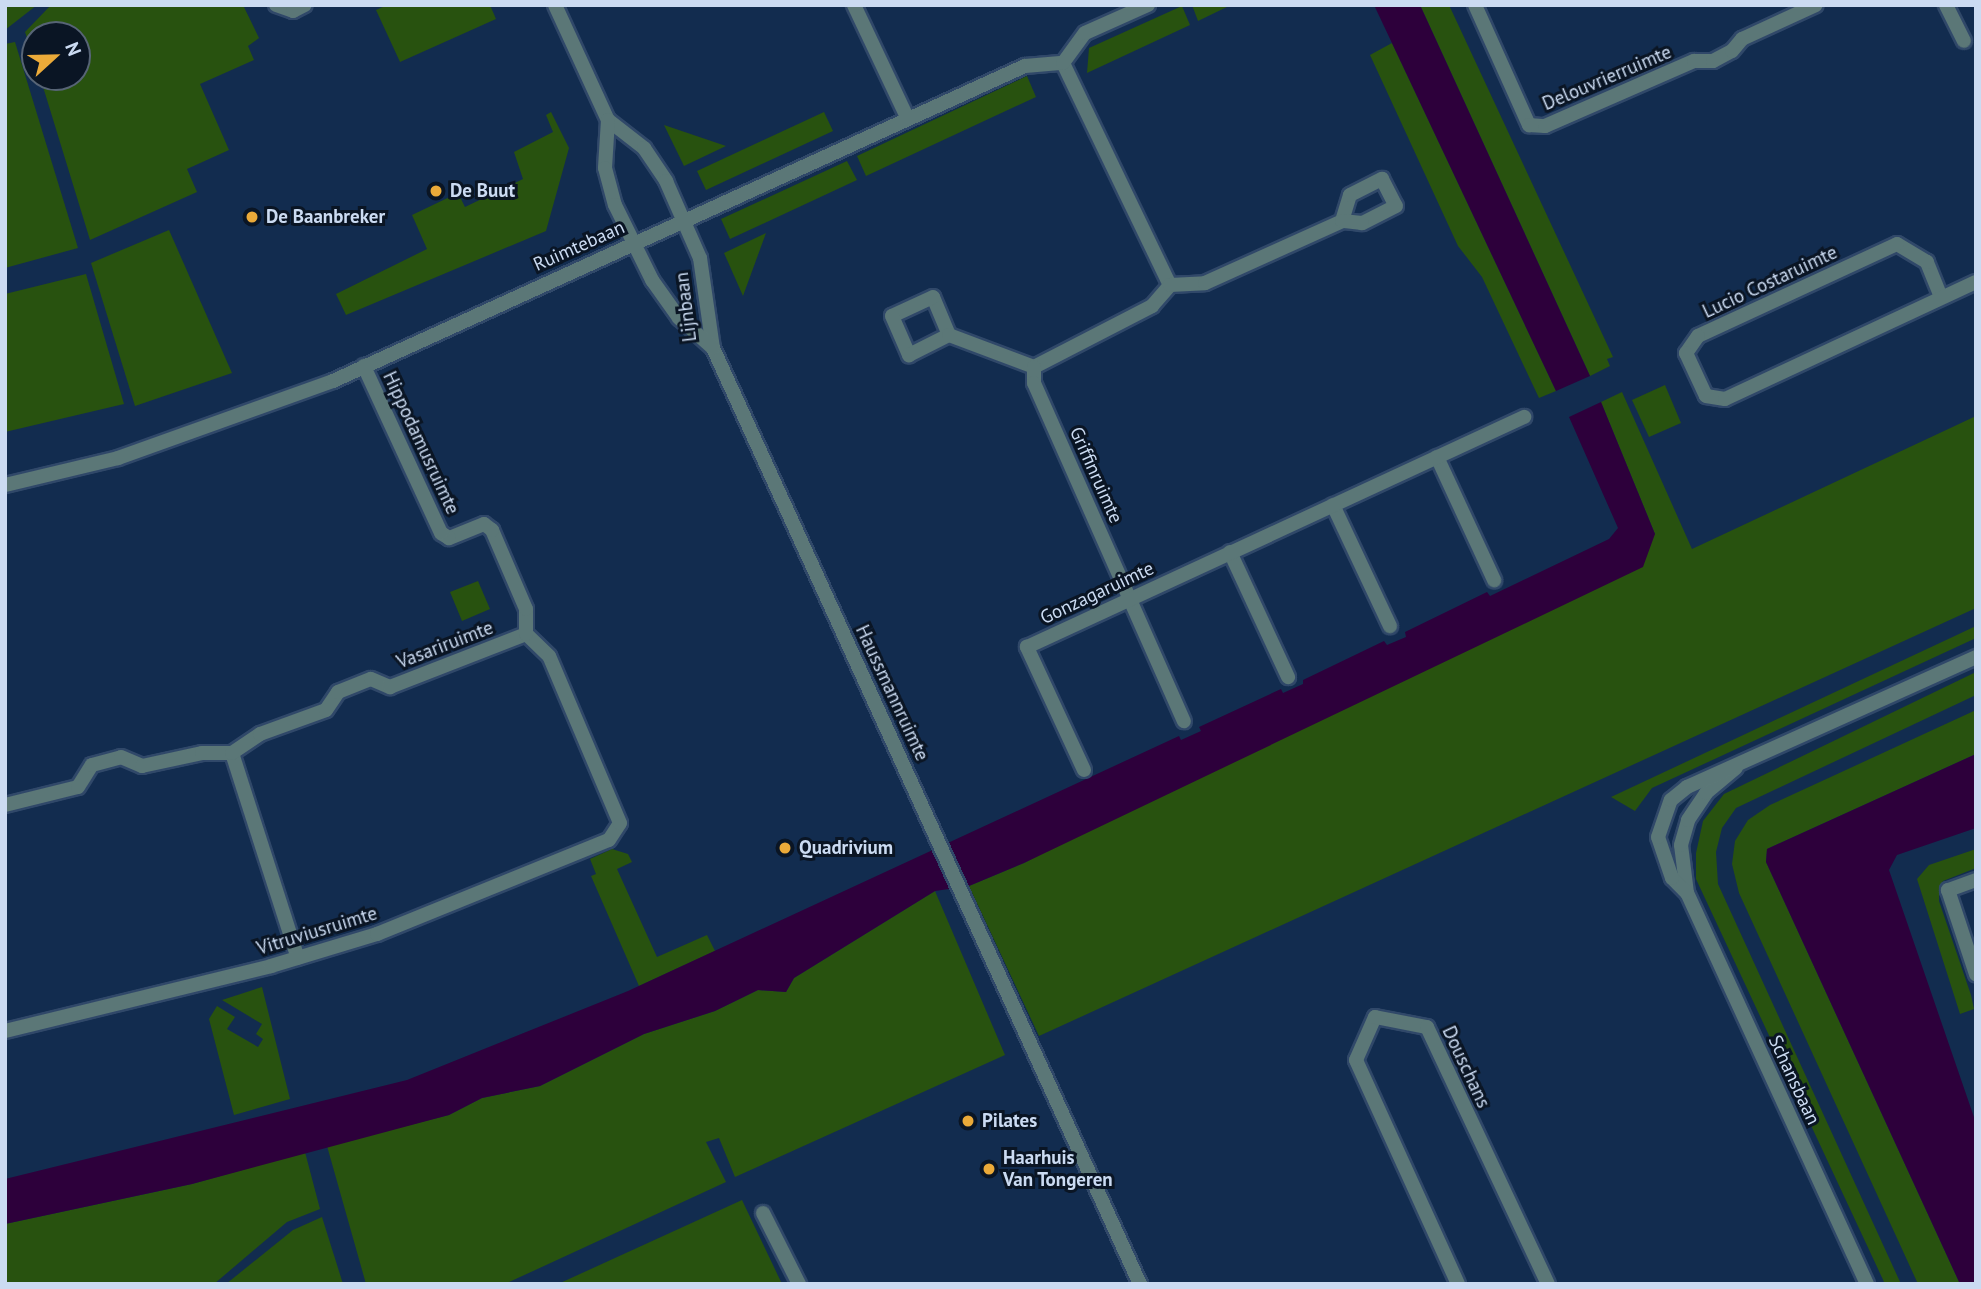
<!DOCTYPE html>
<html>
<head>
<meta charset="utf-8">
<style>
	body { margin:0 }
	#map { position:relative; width:1981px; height:1289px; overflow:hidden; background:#122c4f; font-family:"PT Sans",sans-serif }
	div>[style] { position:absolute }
	.green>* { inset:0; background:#28520f }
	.water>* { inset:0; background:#2d003b }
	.roads { filter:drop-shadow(2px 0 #304869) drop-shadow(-2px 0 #304869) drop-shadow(0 2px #304869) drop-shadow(0 -2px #304869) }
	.minor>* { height:14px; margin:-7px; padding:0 7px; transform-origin:7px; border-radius:7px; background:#5b7777 }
	.tertiary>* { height:14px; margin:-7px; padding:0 7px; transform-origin:7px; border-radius:7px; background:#5b7777 }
	.dots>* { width:19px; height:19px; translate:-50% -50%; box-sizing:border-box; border:4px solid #0a1524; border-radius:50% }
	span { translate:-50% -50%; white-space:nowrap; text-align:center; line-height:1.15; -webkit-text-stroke:6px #0a1524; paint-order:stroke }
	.street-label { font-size:19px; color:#cbdbf2 }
	.poi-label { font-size:19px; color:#cbdbf2; font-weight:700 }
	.left { translate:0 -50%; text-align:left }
	.frame { position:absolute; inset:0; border:7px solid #cbdbf2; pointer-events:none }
	.north { position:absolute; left:21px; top:21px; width:70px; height:70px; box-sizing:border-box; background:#0a1524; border:2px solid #576476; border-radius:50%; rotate:68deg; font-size:19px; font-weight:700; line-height:28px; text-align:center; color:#cbdbf2 }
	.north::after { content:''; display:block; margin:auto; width:24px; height:32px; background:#ebaa39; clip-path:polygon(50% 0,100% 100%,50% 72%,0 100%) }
</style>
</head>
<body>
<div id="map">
	<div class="green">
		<div style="clip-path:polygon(5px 5px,37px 5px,5px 30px)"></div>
		<div style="clip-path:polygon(51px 5px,243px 5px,259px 38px,248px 46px,254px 60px,200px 84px,229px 150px,187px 169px,197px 192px,90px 240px,40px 77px,77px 77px,77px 35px,35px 35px,35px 61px,25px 32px)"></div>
		<div style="clip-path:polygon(387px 5px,490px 5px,496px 19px,400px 62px,376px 10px)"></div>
		<div style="clip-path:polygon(1192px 5px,1231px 5px,1198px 21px)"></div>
		<div style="clip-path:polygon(1420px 5px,1449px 5px,1613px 357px,1607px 359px,1610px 366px,1590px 376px)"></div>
		<div style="clip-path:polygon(1182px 6px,1190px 25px,1087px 73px,1089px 48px)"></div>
		<div style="clip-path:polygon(15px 42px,78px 248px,5px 268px,5px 44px)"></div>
		<div style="clip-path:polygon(1392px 43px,1556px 391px,1539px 398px,1482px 277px,1458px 246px,1370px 55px)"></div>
		<div style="clip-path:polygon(1027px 76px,1036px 97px,866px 176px,857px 156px)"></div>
		<div style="clip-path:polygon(551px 112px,569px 148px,546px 231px,346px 315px,336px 294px,427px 249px,412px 215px,458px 193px,465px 207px,523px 179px,514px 152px,553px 132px,546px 115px)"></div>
		<div style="clip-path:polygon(824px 112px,833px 131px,706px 190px,697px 171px)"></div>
		<div style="clip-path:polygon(664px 125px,726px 146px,684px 166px)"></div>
		<div style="clip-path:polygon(847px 161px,857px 180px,730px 239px,721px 219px)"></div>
		<div style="clip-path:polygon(169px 230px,232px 373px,135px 406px,91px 263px)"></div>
		<div style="clip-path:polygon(766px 233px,743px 296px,724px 253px)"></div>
		<div style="clip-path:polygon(86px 274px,124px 404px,5px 432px,5px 294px)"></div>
		<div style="clip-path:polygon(1665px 385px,1681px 423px,1649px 437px,1632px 400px)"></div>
		<div style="clip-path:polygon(1622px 392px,1692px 549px,1976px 416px,1976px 608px,1039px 1036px,969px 886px,1024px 863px,1655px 534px,1601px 402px)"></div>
		<div style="clip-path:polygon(478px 581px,490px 609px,462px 621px,450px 592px)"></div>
		<div style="clip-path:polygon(1976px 626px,1976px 638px,1652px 788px,1635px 811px,1611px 797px)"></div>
		<div style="clip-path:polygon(1976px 672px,1976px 695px,1736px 808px,1722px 828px,1716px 852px,1718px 884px,1901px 1284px,1885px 1284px,1696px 879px,1696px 853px,1703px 821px,1724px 794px)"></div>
		<div style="clip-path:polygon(1976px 710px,1976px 754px,1767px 849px,1766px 862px,1960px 1284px,1918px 1284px,1739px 893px,1732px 864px,1735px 841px,1748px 820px,1770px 805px)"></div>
		<div style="clip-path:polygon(612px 849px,628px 854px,632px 862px,617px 869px,657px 957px,707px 935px,715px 951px,639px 986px,591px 876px,596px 874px,590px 859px)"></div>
		<div style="clip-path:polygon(1976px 849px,1976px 868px,1943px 881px,1939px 890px,1939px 901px,1971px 995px,1974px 1009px,1960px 1014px,1917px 879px,1929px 865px)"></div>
		<div style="clip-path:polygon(935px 891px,1005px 1055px,735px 1177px,719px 1138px,706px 1142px,726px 1182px,505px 1284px,366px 1284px,327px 1146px,449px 1115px,482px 1098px,540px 1086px,644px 1034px,715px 1011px,758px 990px,786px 992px,794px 978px)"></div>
		<div style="clip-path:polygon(262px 987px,290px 1099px,234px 1115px,209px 1019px,217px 1006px,235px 1017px,227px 1029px,258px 1047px,263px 1039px,256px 1034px,262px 1024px,222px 1000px)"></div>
		<div style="clip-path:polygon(305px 1152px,320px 1209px,287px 1222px,214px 1284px,5px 1284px,5px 1224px,192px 1184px)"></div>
		<div style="clip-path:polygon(742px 1200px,782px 1284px,558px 1284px)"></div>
		<div style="clip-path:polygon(322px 1217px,343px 1284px,226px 1284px,293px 1230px)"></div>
	</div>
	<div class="water">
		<div style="clip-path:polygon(1374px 5px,1420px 5px,1590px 376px,1556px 391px)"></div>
		<div style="clip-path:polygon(1601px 402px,1655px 534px,1643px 567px,1024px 863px,969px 886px,935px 891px,794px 978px,786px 992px,758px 990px,715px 1011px,644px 1034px,540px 1086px,482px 1098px,449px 1115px,192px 1184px,5px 1224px,5px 1179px,407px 1080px,628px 991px,1179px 736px,1181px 740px,1201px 731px,1199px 727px,1281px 689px,1283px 693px,1303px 684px,1303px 680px,1384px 641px,1387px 645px,1406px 637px,1405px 632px,1487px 592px,1490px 596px,1609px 539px,1618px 528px,1569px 417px)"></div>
		<div style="clip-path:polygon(1976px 754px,1976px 828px,1897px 855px,1889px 870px,1976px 1123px,1976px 1284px,1960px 1284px,1766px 862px,1767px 849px)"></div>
	</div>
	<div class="roads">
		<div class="minor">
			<div style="left:276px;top:5px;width:18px;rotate:19deg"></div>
			<div style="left:293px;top:11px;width:13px;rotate:-27deg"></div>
			<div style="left:854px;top:5px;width:126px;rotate:64.7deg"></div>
			<div style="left:1475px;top:5px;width:132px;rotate:65.8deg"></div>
			<div style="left:1529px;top:125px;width:16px;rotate:4deg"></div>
			<div style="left:1545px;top:126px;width:163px;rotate:-23.6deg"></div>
			<div style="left:1694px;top:61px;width:19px"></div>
			<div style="left:1713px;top:61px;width:21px;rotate:-28deg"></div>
			<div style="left:1732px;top:51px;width:16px;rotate:-50deg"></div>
			<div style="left:1742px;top:39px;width:81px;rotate:-24.7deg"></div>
			<div style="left:1946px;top:5px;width:40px;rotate:63.4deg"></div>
			<div style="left:1063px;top:63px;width:246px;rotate:64.3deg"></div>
			<div style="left:1941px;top:297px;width:38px;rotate:-112deg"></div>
			<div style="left:1927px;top:262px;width:35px;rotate:-149deg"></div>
			<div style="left:1897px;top:244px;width:219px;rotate:155.2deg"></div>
			<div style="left:1698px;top:336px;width:21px;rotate:125deg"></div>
			<div style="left:1686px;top:353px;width:47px;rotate:65.1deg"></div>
			<div style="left:1706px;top:396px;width:19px;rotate:9deg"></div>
			<div style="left:1725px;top:399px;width:277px;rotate:-25deg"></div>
			<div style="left:949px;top:335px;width:41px;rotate:-112.8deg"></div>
			<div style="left:933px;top:297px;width:45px;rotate:155.1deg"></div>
			<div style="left:892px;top:316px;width:43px;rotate:66.4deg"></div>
			<div style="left:909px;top:355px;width:45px;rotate:-26.6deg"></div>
			<div style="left:949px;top:335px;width:91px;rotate:20.6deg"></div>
			<div style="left:1034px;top:367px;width:133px;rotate:-27.3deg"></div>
			<div style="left:1152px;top:306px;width:28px;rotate:-49deg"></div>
			<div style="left:1170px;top:285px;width:35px;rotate:-3deg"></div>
			<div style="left:1205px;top:283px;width:150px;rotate:-24.3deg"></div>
			<div style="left:1342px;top:221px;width:27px;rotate:-73deg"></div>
			<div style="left:1350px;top:195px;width:36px;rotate:-27deg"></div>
			<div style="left:1382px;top:179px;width:30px;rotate:63deg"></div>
			<div style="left:1396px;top:206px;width:38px;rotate:153deg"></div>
			<div style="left:1362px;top:223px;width:20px;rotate:-174deg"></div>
			<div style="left:1034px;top:367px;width:16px;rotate:90deg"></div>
			<div style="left:1034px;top:383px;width:370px;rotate:66.1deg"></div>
			<div style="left:1437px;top:457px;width:136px;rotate:65.1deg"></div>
			<div style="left:1333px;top:505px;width:134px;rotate:64.8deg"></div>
			<div style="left:1230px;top:552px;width:138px;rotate:65.1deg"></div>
			<div style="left:232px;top:753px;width:215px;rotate:72.2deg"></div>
			<div style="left:1084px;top:770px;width:136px;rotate:-114.9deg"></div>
			<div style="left:1027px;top:647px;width:548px;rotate:-24.83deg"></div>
			<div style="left:5px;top:805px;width:75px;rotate:-13.9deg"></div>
			<div style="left:78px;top:787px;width:26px;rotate:-58deg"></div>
			<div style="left:92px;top:765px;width:30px;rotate:-15deg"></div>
			<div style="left:121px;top:757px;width:23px;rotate:23deg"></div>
			<div style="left:142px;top:766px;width:61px;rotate:-12.2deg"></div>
			<div style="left:202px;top:753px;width:30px"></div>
			<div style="left:232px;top:753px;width:34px;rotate:-34deg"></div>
			<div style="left:260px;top:734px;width:70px;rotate:-20deg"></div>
			<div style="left:326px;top:710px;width:22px;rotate:-56deg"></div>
			<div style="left:338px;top:692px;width:35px;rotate:-22deg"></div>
			<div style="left:371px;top:679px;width:21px;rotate:23deg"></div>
			<div style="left:390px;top:687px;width:146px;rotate:-21.3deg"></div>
			<div style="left:1976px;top:880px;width:30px;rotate:160deg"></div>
			<div style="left:1948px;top:890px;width:89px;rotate:71.6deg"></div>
			<div style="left:5px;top:1031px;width:274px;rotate:-13.7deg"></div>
			<div style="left:271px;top:966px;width:111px;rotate:-16.8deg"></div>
			<div style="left:377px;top:934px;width:250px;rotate:-22.1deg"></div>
			<div style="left:609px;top:840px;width:20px;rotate:-57deg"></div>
			<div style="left:620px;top:823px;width:181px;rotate:-113deg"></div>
			<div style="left:549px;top:656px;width:32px;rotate:-136deg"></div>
			<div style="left:526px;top:634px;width:25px;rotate:-90deg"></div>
			<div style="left:526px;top:609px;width:86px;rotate:-113.3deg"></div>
			<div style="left:492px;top:530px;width:10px;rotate:-143deg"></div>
			<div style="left:484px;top:524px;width:38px;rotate:158deg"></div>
			<div style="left:449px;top:538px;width:9px;rotate:-148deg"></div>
			<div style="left:441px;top:533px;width:184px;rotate:-114.8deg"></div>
			<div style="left:763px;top:1213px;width:80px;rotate:63.1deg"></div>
			<div style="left:1458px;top:1284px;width:246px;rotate:-114.5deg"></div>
			<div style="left:1356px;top:1060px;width:47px;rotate:-66.2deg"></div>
			<div style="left:1375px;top:1017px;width:53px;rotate:10.9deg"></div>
			<div style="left:1427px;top:1027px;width:284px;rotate:64.8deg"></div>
		</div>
		<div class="tertiary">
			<div style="left:555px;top:5px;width:127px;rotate:65.3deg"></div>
			<div style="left:608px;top:120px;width:46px;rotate:37.9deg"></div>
			<div style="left:644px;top:148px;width:40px;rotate:56deg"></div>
			<div style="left:666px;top:181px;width:84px;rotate:66.2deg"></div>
			<div style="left:700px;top:258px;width:91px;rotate:81.8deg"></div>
			<div style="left:713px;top:348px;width:1029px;rotate:65.48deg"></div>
			<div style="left:608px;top:120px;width:48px;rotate:93.6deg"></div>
			<div style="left:605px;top:168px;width:38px;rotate:75deg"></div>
			<div style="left:615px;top:205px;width:84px;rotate:63.7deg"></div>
			<div style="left:652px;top:280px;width:47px;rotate:54.6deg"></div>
			<div style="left:679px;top:318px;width:45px;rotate:41.4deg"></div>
			<div style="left:5px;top:485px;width:116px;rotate:-13.4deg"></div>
			<div style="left:118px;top:458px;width:228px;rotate:-19.7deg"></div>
			<div style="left:333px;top:381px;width:760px;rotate:-24.48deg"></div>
			<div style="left:1025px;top:66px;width:38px;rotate:-5deg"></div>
			<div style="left:1063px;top:63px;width:37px;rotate:-54deg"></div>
			<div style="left:1085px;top:33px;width:69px;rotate:-24deg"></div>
			<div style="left:1687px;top:893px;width:48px;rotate:-97.1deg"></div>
			<div style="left:1681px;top:845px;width:26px;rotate:-74deg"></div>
			<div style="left:1688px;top:820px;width:32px;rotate:-56deg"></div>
			<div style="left:1706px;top:793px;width:39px;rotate:-40deg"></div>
			<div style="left:1867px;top:1284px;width:430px;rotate:-114.7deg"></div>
			<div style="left:1687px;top:893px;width:21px;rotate:-135deg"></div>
			<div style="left:1672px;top:878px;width:43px;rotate:-108.9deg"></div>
			<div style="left:1658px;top:837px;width:39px;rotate:-71deg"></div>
			<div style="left:1671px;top:800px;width:21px;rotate:-39deg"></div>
			<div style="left:1687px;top:787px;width:317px;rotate:-24.2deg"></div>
		</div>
	</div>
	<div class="dots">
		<div style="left:436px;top:191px;background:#ebaa39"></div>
		<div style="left:252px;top:217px;background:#ebaa39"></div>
		<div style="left:785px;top:848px;background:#ebaa39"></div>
		<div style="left:968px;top:1121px;background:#ebaa39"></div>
		<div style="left:989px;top:1169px;background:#ebaa39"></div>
	</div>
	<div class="street-label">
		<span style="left:1607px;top:78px;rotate:-23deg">Delouvrierruimte</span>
		<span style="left:579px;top:246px;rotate:-24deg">Ruimtebaan</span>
		<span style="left:1770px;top:282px;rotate:-25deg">Lucio Costaruimte</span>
		<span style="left:686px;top:307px;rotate:-97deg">Lijnbaan</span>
		<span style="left:421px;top:443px;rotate:65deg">Hippodamusruimte</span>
		<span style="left:1096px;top:475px;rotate:66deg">Griffinruimte</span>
		<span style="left:1097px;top:593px;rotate:-25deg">Gonzagaruimte</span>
		<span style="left:445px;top:645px;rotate:-21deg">Vasariruimte</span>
		<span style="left:892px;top:693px;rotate:65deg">Haussmannruimte</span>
		<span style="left:317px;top:931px;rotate:-17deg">Vitruviusruimte</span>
		<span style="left:1466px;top:1067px;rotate:65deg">Douschans</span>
		<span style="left:1794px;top:1080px;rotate:65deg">Schansbaan</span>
	</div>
	<div class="poi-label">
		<span class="left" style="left:450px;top:191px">De Buut</span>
		<span class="left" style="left:266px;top:217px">De Baanbreker</span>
		<span class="left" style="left:799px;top:848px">Quadrivium</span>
		<span class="left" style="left:982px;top:1121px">Pilates</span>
		<span class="left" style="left:1003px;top:1169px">Haarhuis<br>Van Tongeren</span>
	</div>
	<div class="frame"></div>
	<div class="north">N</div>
</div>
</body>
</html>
